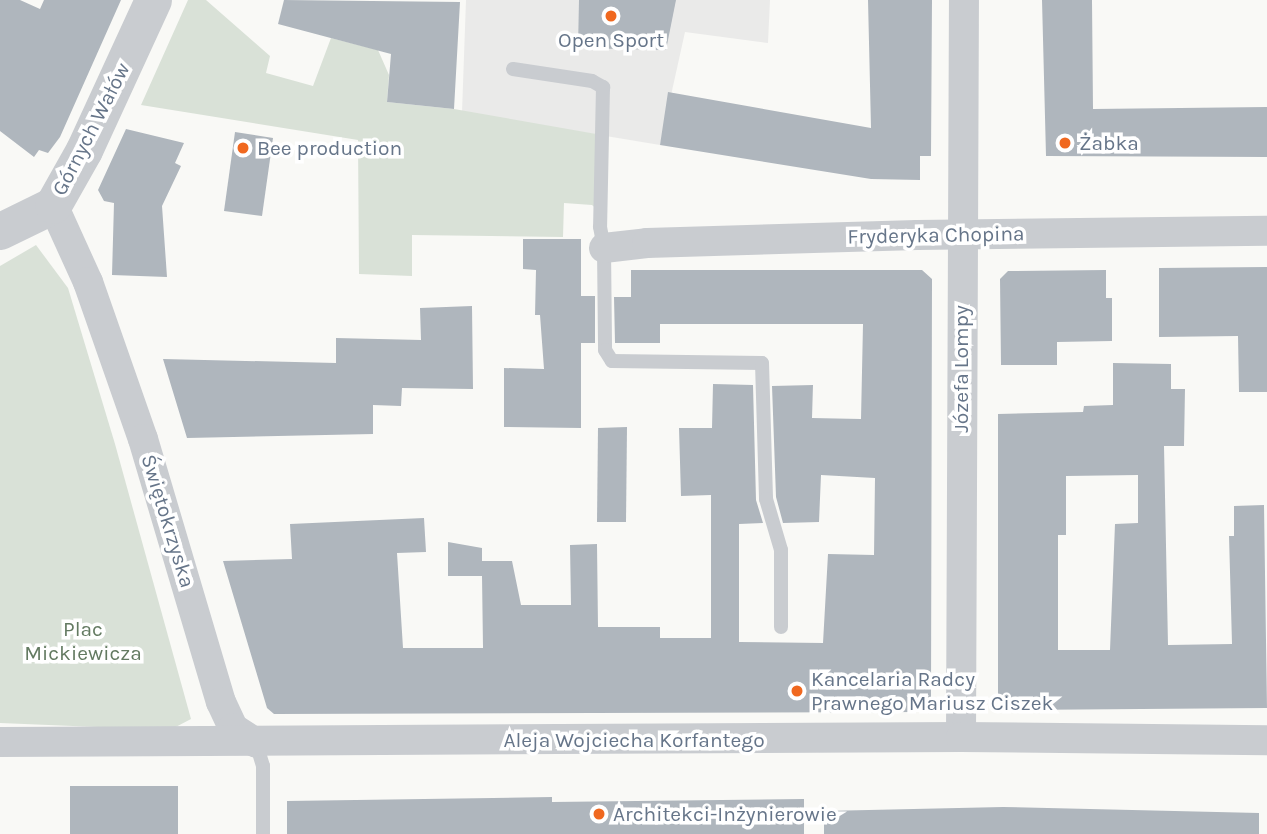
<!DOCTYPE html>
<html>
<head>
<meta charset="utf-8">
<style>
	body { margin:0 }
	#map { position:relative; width:1267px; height:834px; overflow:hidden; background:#f9f9f6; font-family:Karla,sans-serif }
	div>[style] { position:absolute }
	.built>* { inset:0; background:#eaeae9 }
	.green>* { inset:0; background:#d9e1d7 }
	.building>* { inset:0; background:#afb6bd }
	.service>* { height:14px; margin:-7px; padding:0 7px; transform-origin:7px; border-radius:7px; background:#c9ccd0 }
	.minor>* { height:30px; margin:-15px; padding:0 15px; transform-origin:15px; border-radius:15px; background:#c9ccd0 }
	.tertiary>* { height:37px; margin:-18.5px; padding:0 18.5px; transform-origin:18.5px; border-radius:18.5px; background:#c9ccd0 }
	.dots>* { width:19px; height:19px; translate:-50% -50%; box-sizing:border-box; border:4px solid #fff; border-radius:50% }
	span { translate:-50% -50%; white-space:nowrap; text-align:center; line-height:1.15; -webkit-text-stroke:7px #fff; paint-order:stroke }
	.poi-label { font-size:21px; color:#667589 }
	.left { translate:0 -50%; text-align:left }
	.street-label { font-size:21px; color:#667589 }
	.park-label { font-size:21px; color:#637a61 }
</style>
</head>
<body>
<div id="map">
	<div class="built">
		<div style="clip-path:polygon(466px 0,770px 0,768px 43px,685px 32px,660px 145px,462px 112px)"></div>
	</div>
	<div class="green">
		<div style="clip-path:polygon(188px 0,206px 0,270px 56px,266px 73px,313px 86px,331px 38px,378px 50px,389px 75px,387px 102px,454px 109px,602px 135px,600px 212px,592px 205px,564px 203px,563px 237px,412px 235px,412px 276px,359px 274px,358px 140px,141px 105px)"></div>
		<div style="clip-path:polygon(36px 245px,68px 288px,115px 444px,191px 719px,170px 730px,0 723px,0 266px)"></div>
	</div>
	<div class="building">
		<div style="clip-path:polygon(0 0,20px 0,40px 9px,44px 0,121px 0,60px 137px,48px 153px,39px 150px,34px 157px,0 131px)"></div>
		<div style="clip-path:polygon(284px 0,460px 2px,454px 109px,387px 102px,391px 54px,278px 24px)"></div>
		<div style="clip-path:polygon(579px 0,676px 0,666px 50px,578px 48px)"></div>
		<div style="clip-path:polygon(868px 0,932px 0,931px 156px,920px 156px,920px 180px,871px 179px,660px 145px,668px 92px,871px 128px)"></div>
		<div style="clip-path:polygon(1042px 0,1092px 0,1093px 109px,1267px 107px,1267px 157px,1046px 156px)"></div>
		<div style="clip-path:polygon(126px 129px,184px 143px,175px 163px,181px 166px,162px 206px,167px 277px,112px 275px,114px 203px,104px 201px,98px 190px)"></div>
		<div style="clip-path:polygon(235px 132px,273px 138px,262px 216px,224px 211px)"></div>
		<div style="clip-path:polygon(523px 239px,581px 239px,581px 296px,595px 296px,595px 343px,581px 343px,581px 428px,504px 427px,504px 368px,544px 369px,540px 315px,535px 315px,536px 270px,523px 269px)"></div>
		<div style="clip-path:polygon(1267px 267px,1267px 392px,1239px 392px,1238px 336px,1159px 337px,1159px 268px)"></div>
		<div style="clip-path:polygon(631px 270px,922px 270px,932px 279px,931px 702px,921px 712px,274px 714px,267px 708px,223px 561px,292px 559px,290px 524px,424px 518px,426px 552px,397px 553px,403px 648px,483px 648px,482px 576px,448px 576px,448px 542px,482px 548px,482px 561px,512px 561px,521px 605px,571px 605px,570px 545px,597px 544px,598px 627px,660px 627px,660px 638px,711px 638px,711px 495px,681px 496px,679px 428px,712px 428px,713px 384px,753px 385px,756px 500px,763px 523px,739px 524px,739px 642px,823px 643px,828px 554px,874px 555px,875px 478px,821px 475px,819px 522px,783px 523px,776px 497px,772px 386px,813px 385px,812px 418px,861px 419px,863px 324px,660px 324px,660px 343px,615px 343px,614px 297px,631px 297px)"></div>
		<div style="clip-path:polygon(1106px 270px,1106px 298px,1112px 298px,1112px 341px,1057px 342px,1057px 365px,1001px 365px,1000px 279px,1008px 271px)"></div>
		<div style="clip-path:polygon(472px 306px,473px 389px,402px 388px,401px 406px,373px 405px,373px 434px,187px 438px,163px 359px,336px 363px,336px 338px,421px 340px,420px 308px)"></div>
		<div style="clip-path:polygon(evenodd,1113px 363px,1171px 364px,1171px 389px,1185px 389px,1184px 446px,1164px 446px,1168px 645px,1232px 644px,1229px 536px,1234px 536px,1234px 506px,1264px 505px,1267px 708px,1008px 710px,998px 700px,998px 414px,1083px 412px,1084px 406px,1113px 405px,1113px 363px,1138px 475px,1138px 523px,1115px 524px,1110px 650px,1058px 650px,1058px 535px,1066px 535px,1066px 476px,1138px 475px)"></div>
		<div style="clip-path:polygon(627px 427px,626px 522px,597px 522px,598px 428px)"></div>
		<div style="clip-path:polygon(70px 786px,178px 786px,178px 834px,70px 834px)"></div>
		<div style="clip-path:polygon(552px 797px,552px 802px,804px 799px,804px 834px,287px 834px,287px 801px)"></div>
		<div style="clip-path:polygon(1003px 807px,1259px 813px,1259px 834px,824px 834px,824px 811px)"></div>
	</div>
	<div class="service">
		<div style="left:513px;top:69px;width:80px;rotate:8.6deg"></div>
		<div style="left:592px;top:81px;width:13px;rotate:29deg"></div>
		<div style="left:603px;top:87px;width:140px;rotate:91.2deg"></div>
		<div style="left:600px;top:227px;width:21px;rotate:79deg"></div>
		<div style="left:604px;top:248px;width:102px;rotate:89.4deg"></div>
		<div style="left:605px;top:350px;width:13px;rotate:58deg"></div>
		<div style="left:612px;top:361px;width:150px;rotate:0.8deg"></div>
		<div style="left:762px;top:363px;width:136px;rotate:88.3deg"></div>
		<div style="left:766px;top:499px;width:53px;rotate:73.6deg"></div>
		<div style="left:781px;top:550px;width:77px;rotate:90deg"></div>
		<div style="left:256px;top:743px;width:24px;rotate:73deg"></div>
		<div style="left:263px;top:766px;width:68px;rotate:90deg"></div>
	</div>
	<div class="minor">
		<div style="left:53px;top:205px;width:85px;rotate:65.6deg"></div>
		<div style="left:88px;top:282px;width:166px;rotate:70.7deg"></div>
		<div style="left:143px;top:439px;width:274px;rotate:73.5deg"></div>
		<div style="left:221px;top:702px;width:29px;rotate:65deg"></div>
		<div style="left:233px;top:728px;width:27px;rotate:33deg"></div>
		<div style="left:604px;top:248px;width:43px;rotate:-6.6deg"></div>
		<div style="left:647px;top:243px;width:270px;rotate:-1.7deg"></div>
		<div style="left:917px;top:235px;width:350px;rotate:-0.7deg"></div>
		<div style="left:961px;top:737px;width:737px;rotate:-89.77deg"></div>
		<div style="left:0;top:742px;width:961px;rotate:-0.3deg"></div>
		<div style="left:961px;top:737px;width:306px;rotate:0.6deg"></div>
	</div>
	<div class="tertiary">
		<div style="left:0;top:231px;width:59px;rotate:-26.1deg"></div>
		<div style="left:53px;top:205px;width:63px;rotate:-60.6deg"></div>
		<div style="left:84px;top:150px;width:165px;rotate:-65.3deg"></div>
	</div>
	<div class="dots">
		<div style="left:611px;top:16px;background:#f0681f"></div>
		<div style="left:1065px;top:143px;background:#f0681f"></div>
		<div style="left:243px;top:148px;background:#f0681f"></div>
		<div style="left:797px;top:691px;background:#f0681f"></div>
		<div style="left:599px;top:814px;background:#f0681f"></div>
	</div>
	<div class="poi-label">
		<span style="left:611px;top:40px">Open Sport</span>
		<span class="left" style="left:1079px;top:143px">Żabka</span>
		<span class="left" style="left:257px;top:148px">Bee production</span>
		<span class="left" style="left:811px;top:691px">Kancelaria Radcy<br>Prawnego Mariusz Ciszek</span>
		<span class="left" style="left:613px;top:814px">Architekci-Inżynierowie</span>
	</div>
	<div class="street-label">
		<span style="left:91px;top:129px;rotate:-63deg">Górnych Wałów</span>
		<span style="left:936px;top:235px;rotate:-1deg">Fryderyka Chopina</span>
		<span style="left:961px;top:369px;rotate:-90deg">Józefa Lompy</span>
		<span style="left:168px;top:521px;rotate:73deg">Świętokrzyska</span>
		<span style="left:634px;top:740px">Aleja Wojciecha Korfantego</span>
	</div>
	<div class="park-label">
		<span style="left:83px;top:641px">Plac<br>Mickiewicza</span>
	</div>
</div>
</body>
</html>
